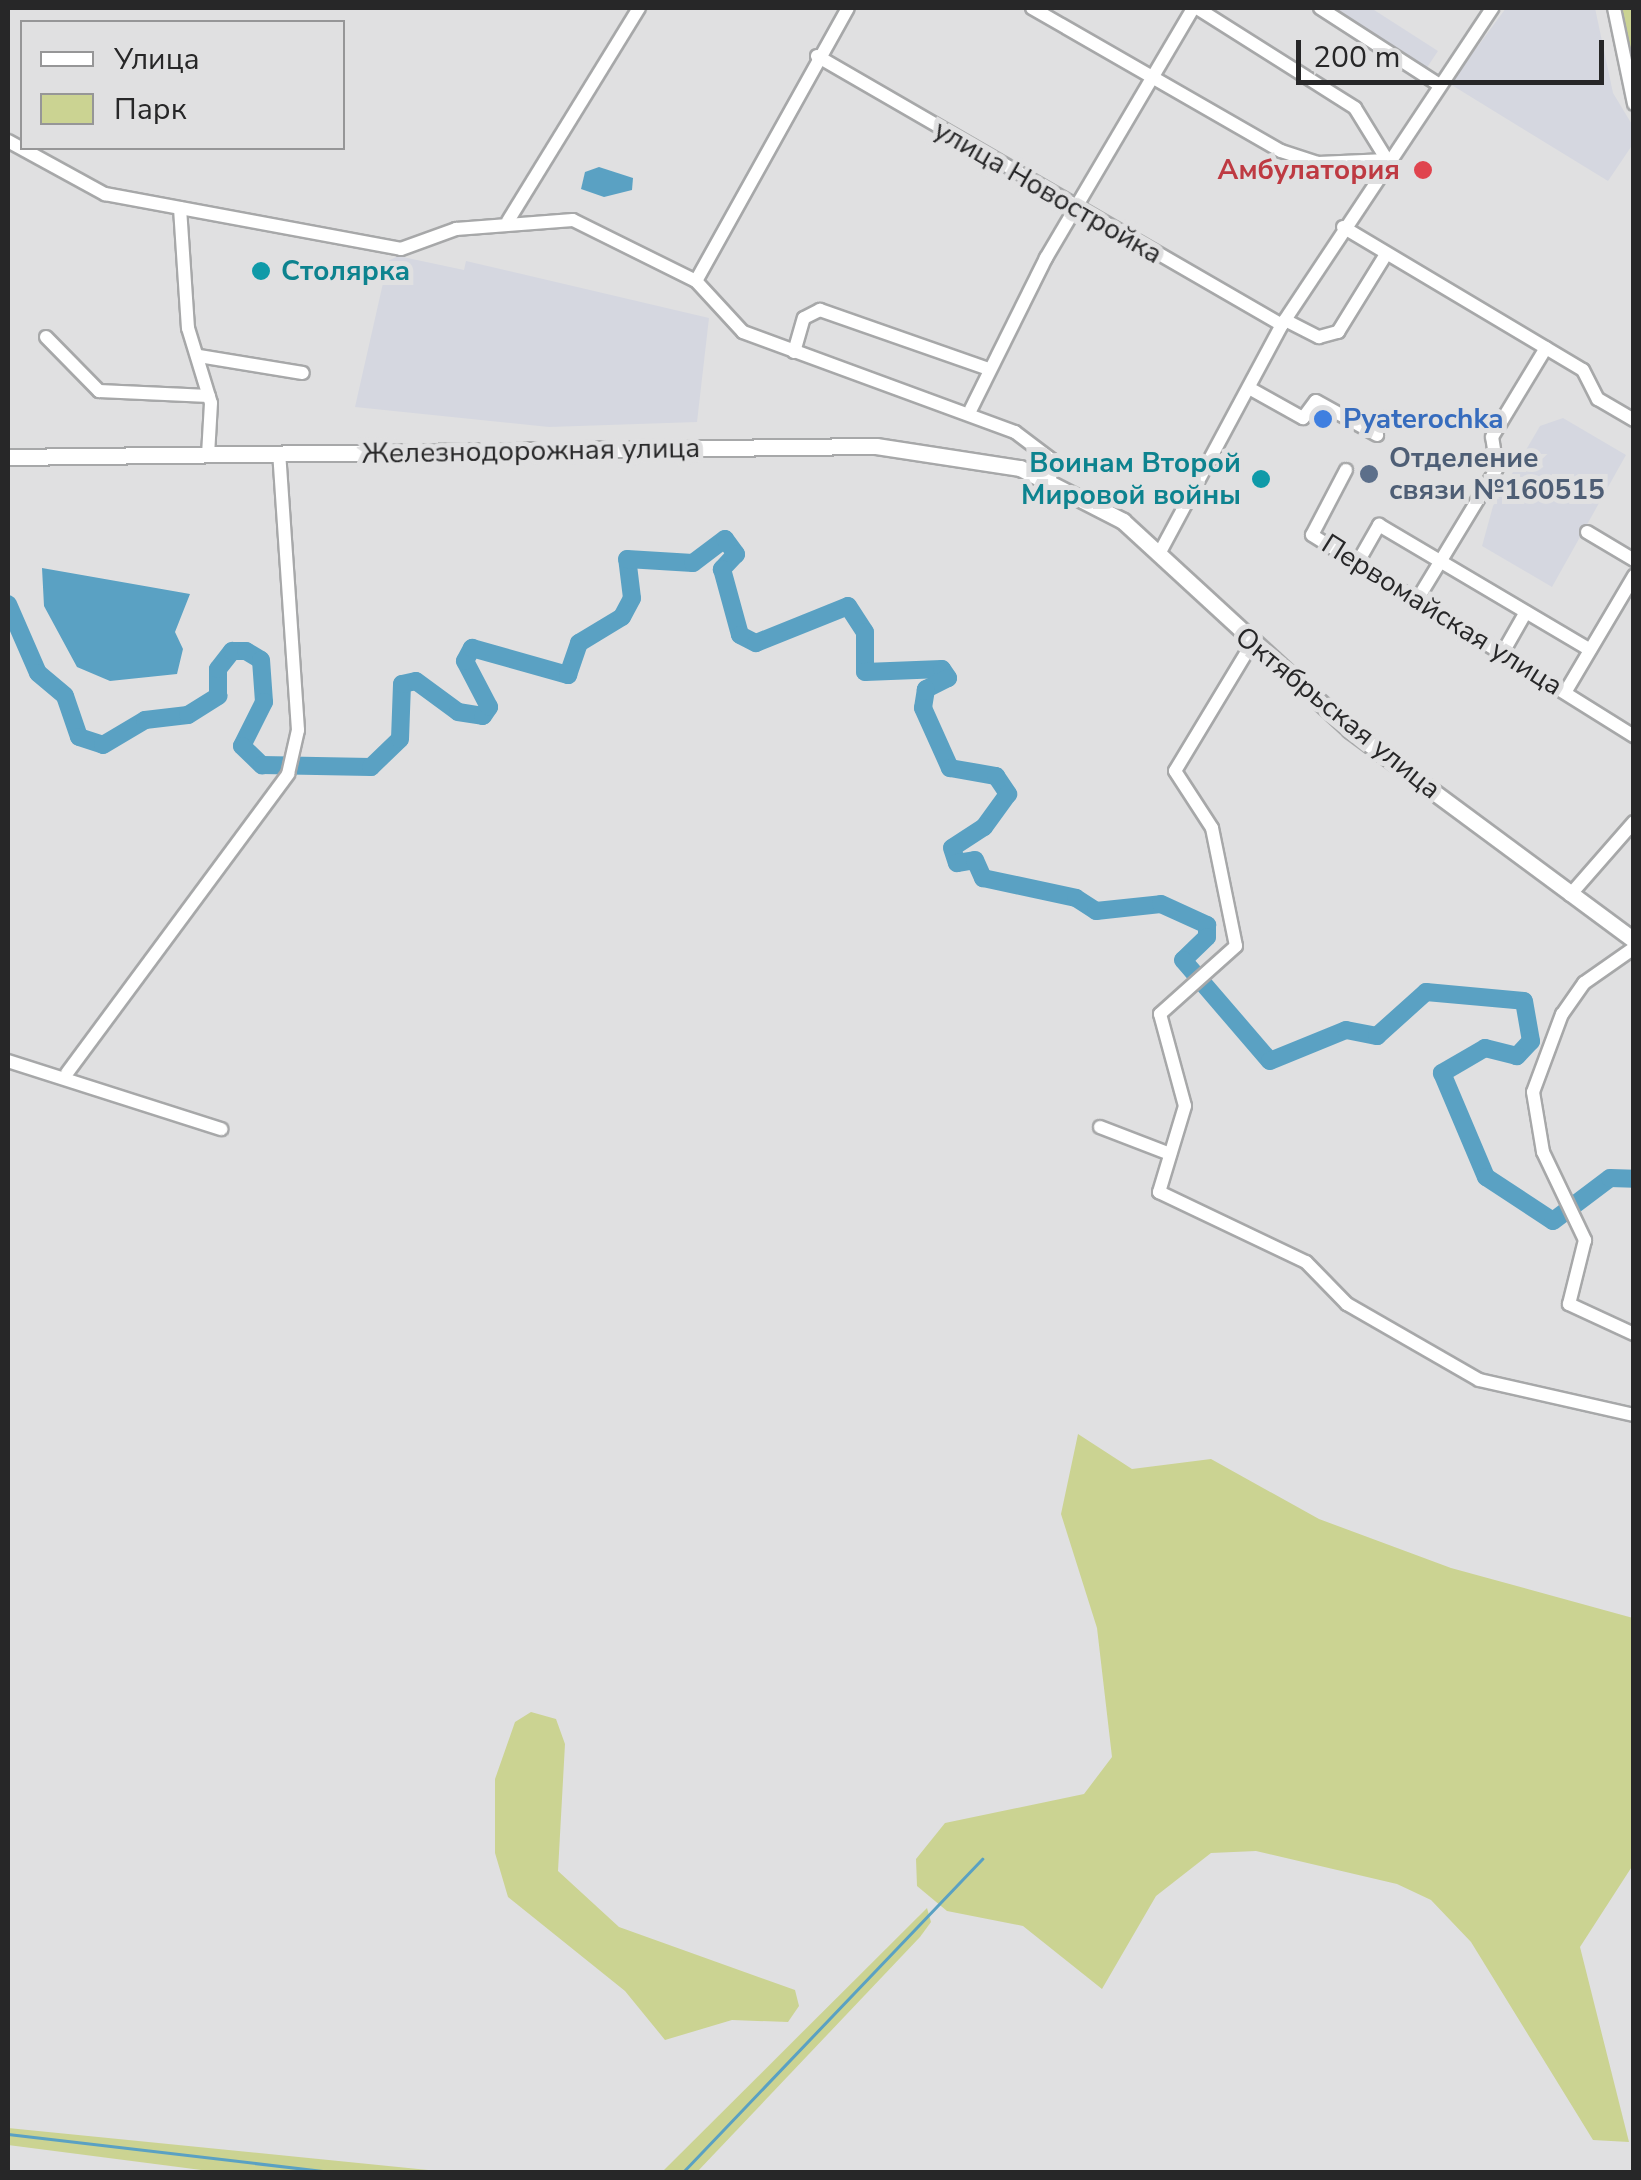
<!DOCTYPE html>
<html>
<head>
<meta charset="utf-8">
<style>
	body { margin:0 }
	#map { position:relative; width:1641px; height:2180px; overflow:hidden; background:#e0e0e1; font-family:"Nunito Sans",sans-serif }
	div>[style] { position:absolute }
	.built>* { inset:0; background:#d5d7e0 }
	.green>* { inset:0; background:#cbd392 }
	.water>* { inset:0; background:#5aa1c3 }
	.stream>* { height:2.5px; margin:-1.25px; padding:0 1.25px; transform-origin:1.25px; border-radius:1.25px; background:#5aa1c3 }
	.river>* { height:18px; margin:-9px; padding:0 9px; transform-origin:9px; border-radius:9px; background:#5aa1c3 }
	.roads { filter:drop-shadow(2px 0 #a7a8a9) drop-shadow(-2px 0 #a7a8a9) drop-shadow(0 2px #a7a8a9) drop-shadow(0 -2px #a7a8a9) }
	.minor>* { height:12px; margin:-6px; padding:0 6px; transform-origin:6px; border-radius:6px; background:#fff }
	.tertiary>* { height:15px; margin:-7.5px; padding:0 7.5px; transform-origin:7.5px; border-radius:7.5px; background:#fff }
	.dots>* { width:28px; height:28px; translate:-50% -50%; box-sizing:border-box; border:5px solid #e0e0e1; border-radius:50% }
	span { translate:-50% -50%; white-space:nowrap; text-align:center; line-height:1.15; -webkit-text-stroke:10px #e0e0e1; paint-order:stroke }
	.health-label { font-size:28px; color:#be3a42; font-weight:700 }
	.right { translate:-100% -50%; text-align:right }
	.street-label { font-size:28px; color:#272728 }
	.culture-label { font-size:28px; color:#0d838f; font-weight:700 }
	.left { translate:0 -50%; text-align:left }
	.shop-label { font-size:28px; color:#366cbe; font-weight:700 }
	.service-label { font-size:28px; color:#4e5e75; font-weight:700 }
	.frame { position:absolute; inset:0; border:10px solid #272728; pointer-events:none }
	.legend { position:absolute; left:20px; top:20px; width:325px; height:130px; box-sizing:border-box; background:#e0e0e1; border:2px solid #969697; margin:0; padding:12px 18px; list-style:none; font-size:30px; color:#272728 }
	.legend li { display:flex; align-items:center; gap:20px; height:50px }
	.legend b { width:50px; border:2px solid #969697 }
	.scale { position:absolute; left:1296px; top:40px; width:308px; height:45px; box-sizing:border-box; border:5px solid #272728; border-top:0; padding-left:12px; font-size:30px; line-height:35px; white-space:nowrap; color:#272728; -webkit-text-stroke:8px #e0e0e1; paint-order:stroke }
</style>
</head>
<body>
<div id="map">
	<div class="built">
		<div style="clip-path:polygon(1331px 8px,1371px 8px,1438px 51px,1426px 69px)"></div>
		<div style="clip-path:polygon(1506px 8px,1595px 8px,1613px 93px,1633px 126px,1633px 144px,1608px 181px,1450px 84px)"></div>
		<div style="clip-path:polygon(398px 256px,464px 270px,466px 261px,709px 318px,697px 422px,549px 427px,355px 407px,388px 261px)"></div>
		<div style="clip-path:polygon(1563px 418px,1626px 455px,1552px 587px,1482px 546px,1493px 506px,1540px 426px)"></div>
	</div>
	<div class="green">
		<div style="clip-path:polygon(1619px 8px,1633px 8px,1633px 93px)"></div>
		<div style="clip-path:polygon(1078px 1434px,1132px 1469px,1211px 1459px,1319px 1519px,1451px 1568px,1633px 1618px,1633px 1865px,1580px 1947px,1629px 2142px,1593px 2140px,1471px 1942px,1431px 1900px,1397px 1884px,1256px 1851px,1211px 1853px,1156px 1896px,1102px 1989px,1023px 1926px,947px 1911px,917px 1886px,916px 1859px,945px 1823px,1084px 1794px,1112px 1757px,1097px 1628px,1061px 1514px)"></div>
		<div style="clip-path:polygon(531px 1712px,556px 1719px,565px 1744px,558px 1871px,619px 1927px,795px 1990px,799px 2006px,788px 2022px,732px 2020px,665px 2040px,625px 1991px,508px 1897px,495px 1853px,495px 1779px,515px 1722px)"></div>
		<div style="clip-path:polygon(927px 1908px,931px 1922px,920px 1937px,697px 2172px,662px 2172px)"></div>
		<div style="clip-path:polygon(8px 2128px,448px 2172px,217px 2172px,8px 2145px)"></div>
	</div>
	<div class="water">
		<div style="clip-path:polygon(599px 167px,633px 178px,632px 190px,604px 197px,581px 189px,585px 172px)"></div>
		<div style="clip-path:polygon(42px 568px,190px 594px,175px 632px,183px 649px,177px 674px,110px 681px,77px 667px,44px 606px)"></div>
	</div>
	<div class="stream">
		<div style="left:8px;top:2134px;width:325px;rotate:6.7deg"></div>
		<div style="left:683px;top:2172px;width:433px;rotate:-46.3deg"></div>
	</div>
	<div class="river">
		<div style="left:8px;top:604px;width:75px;rotate:66.5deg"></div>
		<div style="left:38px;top:673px;width:35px;rotate:40deg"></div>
		<div style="left:65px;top:696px;width:43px;rotate:71.1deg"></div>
		<div style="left:79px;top:737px;width:25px;rotate:18deg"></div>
		<div style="left:103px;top:745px;width:49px;rotate:-30.8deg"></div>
		<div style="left:145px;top:720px;width:43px;rotate:-6.6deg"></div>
		<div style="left:188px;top:715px;width:36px;rotate:-32deg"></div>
		<div style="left:218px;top:696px;width:27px;rotate:-90deg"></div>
		<div style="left:218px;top:669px;width:23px;rotate:-52deg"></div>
		<div style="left:232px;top:651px;width:14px"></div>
		<div style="left:246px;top:651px;width:17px;rotate:31deg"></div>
		<div style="left:261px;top:660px;width:42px;rotate:85.9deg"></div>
		<div style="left:264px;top:702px;width:49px;rotate:116.6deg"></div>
		<div style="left:242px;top:746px;width:28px;rotate:44deg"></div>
		<div style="left:262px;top:765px;width:109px;rotate:1.1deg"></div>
		<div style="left:371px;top:767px;width:40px;rotate:-44deg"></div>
		<div style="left:400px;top:739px;width:55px;rotate:-87.9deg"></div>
		<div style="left:402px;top:684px;width:14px;rotate:-12deg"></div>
		<div style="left:416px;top:681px;width:52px;rotate:36.4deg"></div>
		<div style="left:458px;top:712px;width:25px;rotate:9deg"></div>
		<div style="left:483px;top:716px;width:11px;rotate:-56deg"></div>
		<div style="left:489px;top:707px;width:52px;rotate:-117.6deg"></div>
		<div style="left:465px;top:661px;width:15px;rotate:-62deg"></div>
		<div style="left:472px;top:648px;width:100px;rotate:15.7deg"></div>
		<div style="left:568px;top:675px;width:34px;rotate:-71deg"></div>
		<div style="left:579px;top:643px;width:50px;rotate:-31.2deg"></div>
		<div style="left:622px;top:617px;width:21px;rotate:-62deg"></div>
		<div style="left:632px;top:598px;width:39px;rotate:-97deg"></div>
		<div style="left:627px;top:559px;width:66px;rotate:3.5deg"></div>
		<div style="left:693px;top:563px;width:40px;rotate:-37deg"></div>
		<div style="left:725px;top:539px;width:19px;rotate:54deg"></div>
		<div style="left:736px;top:554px;width:21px;rotate:133deg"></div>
		<div style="left:722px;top:569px;width:68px;rotate:74.7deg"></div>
		<div style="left:740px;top:635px;width:18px;rotate:27deg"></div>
		<div style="left:756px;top:643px;width:99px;rotate:-21.9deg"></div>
		<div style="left:848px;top:606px;width:31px;rotate:57deg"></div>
		<div style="left:865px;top:632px;width:40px;rotate:90deg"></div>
		<div style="left:865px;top:672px;width:77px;rotate:-2.2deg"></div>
		<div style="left:942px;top:669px;width:11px;rotate:56deg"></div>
		<div style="left:948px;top:678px;width:25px;rotate:153deg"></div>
		<div style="left:926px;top:689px;width:19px;rotate:99deg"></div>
		<div style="left:923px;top:708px;width:66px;rotate:65.8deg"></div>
		<div style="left:950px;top:768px;width:47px;rotate:9.9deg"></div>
		<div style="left:996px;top:776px;width:22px;rotate:56deg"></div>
		<div style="left:1008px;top:794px;width:41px;rotate:126deg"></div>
		<div style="left:984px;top:827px;width:38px;rotate:147deg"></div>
		<div style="left:952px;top:848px;width:16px;rotate:72deg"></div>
		<div style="left:957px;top:863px;width:18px;rotate:-9deg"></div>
		<div style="left:975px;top:860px;width:20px;rotate:66deg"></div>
		<div style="left:983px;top:878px;width:95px;rotate:12.1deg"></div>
		<div style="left:1076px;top:898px;width:24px;rotate:33deg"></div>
		<div style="left:1096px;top:911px;width:65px;rotate:-6.1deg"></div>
		<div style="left:1161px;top:904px;width:51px;rotate:24.5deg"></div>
		<div style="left:1207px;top:925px;width:12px;rotate:90deg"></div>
		<div style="left:1207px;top:937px;width:33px;rotate:136deg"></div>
		<div style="left:1183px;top:960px;width:133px;rotate:49.3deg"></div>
		<div style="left:1270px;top:1061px;width:82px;rotate:-22.2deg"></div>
		<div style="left:1346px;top:1030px;width:32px;rotate:11deg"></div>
		<div style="left:1377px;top:1036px;width:66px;rotate:-41.9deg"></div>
		<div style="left:1426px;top:992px;width:98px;rotate:5.2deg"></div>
		<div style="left:1524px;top:1001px;width:41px;rotate:80.1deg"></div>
		<div style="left:1531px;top:1041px;width:21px;rotate:133deg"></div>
		<div style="left:1517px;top:1056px;width:33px;rotate:-166deg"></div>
		<div style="left:1485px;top:1048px;width:50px;rotate:149.8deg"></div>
		<div style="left:1442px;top:1073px;width:113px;rotate:67.1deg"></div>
		<div style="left:1486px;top:1177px;width:80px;rotate:33.3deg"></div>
		<div style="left:1553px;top:1221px;width:71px;rotate:-37deg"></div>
		<div style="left:1610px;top:1178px;width:24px;rotate:2deg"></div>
	</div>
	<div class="roads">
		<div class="minor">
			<div style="left:1032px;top:8px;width:287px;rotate:29.9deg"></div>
			<div style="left:1281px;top:151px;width:39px;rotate:18deg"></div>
			<div style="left:1318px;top:163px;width:69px;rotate:-2.5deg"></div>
			<div style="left:1197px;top:8px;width:187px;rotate:32.3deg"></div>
			<div style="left:1355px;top:108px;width:61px;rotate:58.4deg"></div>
			<div style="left:1320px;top:8px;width:140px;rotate:32.8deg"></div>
			<div style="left:1614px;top:8px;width:98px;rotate:78.2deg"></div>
			<div style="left:817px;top:56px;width:537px;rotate:30.05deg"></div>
			<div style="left:8px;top:141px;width:111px;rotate:28.7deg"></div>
			<div style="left:105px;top:194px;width:301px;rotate:10.5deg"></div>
			<div style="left:401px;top:249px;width:59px;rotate:-20deg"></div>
			<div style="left:456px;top:229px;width:117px;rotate:-4.4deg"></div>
			<div style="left:573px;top:220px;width:137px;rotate:26.4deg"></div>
			<div style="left:696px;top:281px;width:69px;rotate:47.3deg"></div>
			<div style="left:743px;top:332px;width:290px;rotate:20.2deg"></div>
			<div style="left:1015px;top:432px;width:46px;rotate:37.1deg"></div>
			<div style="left:1052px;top:460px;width:20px;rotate:96deg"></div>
			<div style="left:180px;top:208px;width:120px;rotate:86.2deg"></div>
			<div style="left:188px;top:328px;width:78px;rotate:73deg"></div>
			<div style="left:211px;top:403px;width:52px;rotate:93.3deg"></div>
			<div style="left:508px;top:221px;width:250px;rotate:-58.4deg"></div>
			<div style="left:1343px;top:227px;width:279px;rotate:30.8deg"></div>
			<div style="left:1583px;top:370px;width:33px;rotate:63deg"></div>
			<div style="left:1598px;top:399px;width:42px;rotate:30.3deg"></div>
			<div style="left:696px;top:281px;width:312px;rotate:-60.9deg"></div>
			<div style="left:1285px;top:320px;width:38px;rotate:27deg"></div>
			<div style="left:1319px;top:337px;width:20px;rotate:-15deg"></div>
			<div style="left:1338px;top:332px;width:89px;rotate:-58.3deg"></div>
			<div style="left:46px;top:337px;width:76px;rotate:45.5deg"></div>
			<div style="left:99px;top:391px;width:110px;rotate:2.6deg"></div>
			<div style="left:794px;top:352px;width:35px;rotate:-74deg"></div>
			<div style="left:804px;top:318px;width:18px;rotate:-27deg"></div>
			<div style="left:820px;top:310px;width:176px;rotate:19.3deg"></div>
			<div style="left:199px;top:356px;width:105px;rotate:9.3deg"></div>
			<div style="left:1249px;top:388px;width:62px;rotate:29.1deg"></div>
			<div style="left:1303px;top:418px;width:21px;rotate:-53deg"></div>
			<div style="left:1316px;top:401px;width:70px;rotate:29.1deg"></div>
			<div style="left:971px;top:409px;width:169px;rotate:-63.6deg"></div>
			<div style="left:1046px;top:258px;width:290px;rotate:-59.5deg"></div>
			<div style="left:1346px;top:470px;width:73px;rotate:117.6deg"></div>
			<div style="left:1312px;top:535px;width:380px;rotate:32deg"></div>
			<div style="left:1587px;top:532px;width:55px;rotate:30.8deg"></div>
			<div style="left:1159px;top:554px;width:259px;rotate:-61.8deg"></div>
			<div style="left:1281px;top:326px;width:382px;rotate:-56.4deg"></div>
			<div style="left:1358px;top:562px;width:43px;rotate:-60.4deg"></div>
			<div style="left:1379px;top:525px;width:245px;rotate:30.6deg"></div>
			<div style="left:1417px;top:600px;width:154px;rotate:-58.8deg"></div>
			<div style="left:1497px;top:468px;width:31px;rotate:-99deg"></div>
			<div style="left:1492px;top:437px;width:104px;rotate:-58.8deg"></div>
			<div style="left:1251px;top:645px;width:147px;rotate:121.1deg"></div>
			<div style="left:1175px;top:771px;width:68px;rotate:57deg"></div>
			<div style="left:1212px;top:828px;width:120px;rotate:78.5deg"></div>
			<div style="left:1236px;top:946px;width:102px;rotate:138.2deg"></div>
			<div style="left:1160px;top:1014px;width:95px;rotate:74.8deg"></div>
			<div style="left:1185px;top:1106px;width:90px;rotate:106.8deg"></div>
			<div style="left:1159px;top:1192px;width:163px;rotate:25.5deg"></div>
			<div style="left:1306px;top:1262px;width:59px;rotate:45.7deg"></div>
			<div style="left:1347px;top:1304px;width:152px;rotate:29.9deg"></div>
			<div style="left:1479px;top:1380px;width:159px;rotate:12.7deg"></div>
			<div style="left:1502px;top:654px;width:48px;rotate:-60.3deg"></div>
			<div style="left:1566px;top:691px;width:134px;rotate:-59.4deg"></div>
			<div style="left:1570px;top:895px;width:97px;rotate:-48.8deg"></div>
			<div style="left:1634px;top:948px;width:61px;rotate:145deg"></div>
			<div style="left:1584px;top:983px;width:38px;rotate:125deg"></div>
			<div style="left:1562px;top:1014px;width:83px;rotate:110.4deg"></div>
			<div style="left:1533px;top:1092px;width:61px;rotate:80.5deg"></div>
			<div style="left:1543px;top:1152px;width:98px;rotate:64.5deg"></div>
			<div style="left:1585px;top:1240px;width:66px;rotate:104deg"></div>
			<div style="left:1569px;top:1304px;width:72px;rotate:24.8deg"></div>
			<div style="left:8px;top:1061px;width:224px;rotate:17.7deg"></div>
			<div style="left:67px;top:1073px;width:372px;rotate:-53.5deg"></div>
			<div style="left:288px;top:774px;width:45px;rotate:-77.2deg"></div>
			<div style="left:298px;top:730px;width:277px;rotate:-93.9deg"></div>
			<div style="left:1100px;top:1127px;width:75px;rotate:21.1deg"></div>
		</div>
		<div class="tertiary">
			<div style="left:8px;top:457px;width:868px;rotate:-0.73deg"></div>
			<div style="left:876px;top:446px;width:146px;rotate:8.7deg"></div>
			<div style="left:1020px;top:468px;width:116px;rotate:27.2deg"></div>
			<div style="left:1123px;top:521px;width:309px;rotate:42.6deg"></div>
			<div style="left:1350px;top:730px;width:353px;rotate:36.5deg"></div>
		</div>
	</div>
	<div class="dots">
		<div style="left:1423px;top:170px;background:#e0444e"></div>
		<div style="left:261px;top:271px;background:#0f9aa8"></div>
		<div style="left:1323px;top:419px;background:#3f7fe0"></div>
		<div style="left:1369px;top:474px;background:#5c6f8a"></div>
		<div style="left:1261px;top:479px;background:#0f9aa8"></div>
	</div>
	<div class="health-label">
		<span class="right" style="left:1400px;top:170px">Амбулатория</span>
	</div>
	<div class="street-label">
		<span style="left:1048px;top:192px;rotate:30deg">улица Новостройка</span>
		<span style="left:531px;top:451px;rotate:-1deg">Железнодорожная улица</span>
		<span style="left:1442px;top:615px;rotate:32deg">Первомайская улица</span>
		<span style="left:1338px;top:713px;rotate:39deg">Октябрьская улица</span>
	</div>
	<div class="culture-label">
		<span class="left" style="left:281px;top:271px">Столярка</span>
		<span class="right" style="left:1241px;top:479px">Воинам Второй<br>Мировой войны</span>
	</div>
	<div class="shop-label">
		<span class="left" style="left:1343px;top:419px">Pyaterochka</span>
	</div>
	<div class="service-label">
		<span class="left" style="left:1389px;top:474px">Отделение<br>связи №160515</span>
	</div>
	<div class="frame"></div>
	<ul class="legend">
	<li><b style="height:12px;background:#fff"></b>Улица</li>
	<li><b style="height:28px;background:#cbd392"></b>Парк</li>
	</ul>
	<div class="scale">200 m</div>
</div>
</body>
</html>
